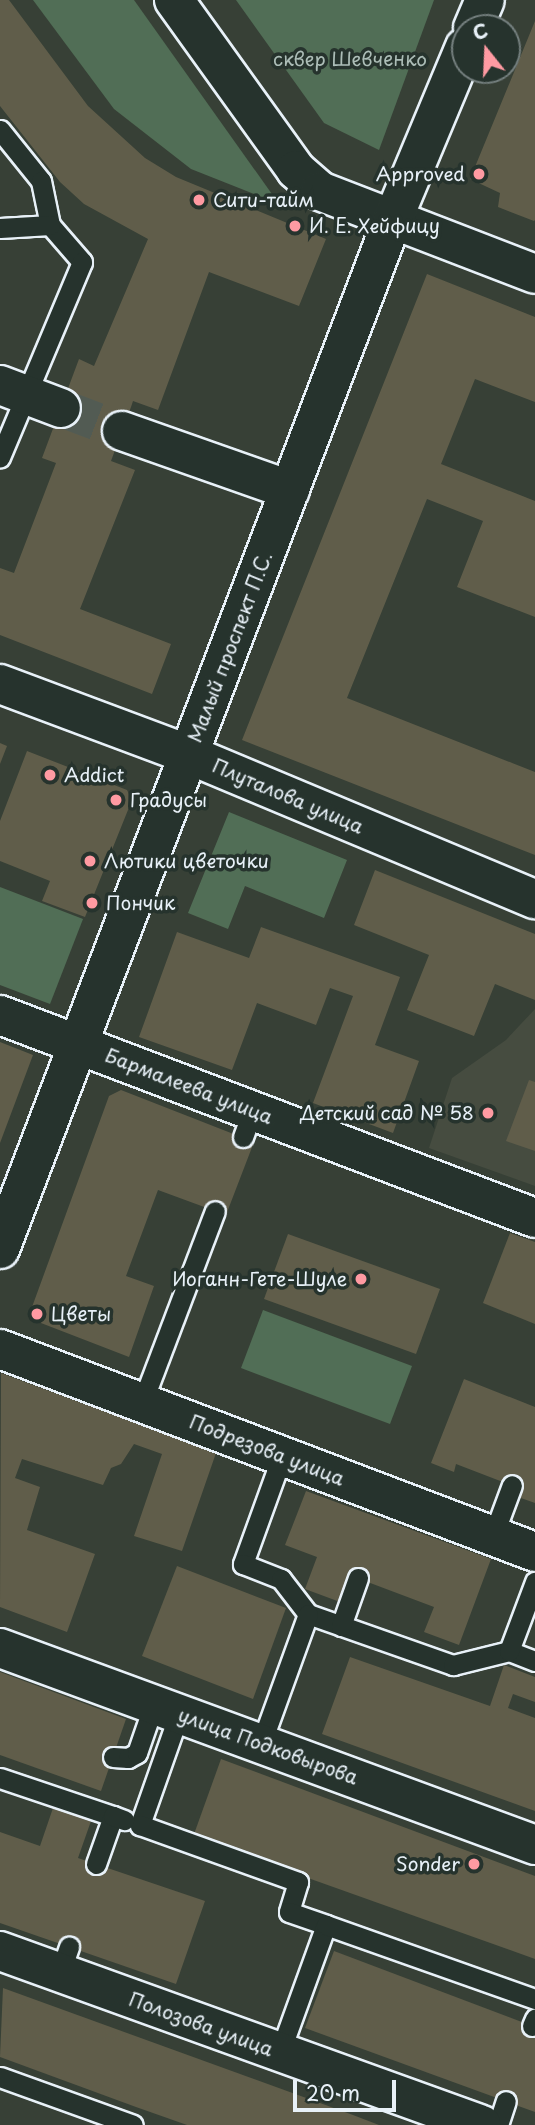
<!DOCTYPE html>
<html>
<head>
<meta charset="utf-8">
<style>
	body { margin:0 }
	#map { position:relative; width:535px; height:2125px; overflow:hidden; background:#374036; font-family:"Playpen Sans",sans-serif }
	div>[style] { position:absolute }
	.built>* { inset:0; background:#464c40 }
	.green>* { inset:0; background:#516e56 }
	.building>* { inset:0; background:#605d4a }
	.minor-tunnel>* { height:38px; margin-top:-19px; transform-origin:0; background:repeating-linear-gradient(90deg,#525b53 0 38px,transparent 0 57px) }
	.roads { filter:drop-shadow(2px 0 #e8f1f8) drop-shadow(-2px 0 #e8f1f8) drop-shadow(0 2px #e8f1f8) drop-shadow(0 -2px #e8f1f8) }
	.service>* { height:19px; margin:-9.5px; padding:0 9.5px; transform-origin:9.5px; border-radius:9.5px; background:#26332d }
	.minor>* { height:38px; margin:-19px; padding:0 19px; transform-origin:19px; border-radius:19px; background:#26332d }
	.tertiary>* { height:38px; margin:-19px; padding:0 19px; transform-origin:19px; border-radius:19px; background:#26332d }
	.dots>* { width:19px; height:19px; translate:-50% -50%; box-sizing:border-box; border:4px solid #26332d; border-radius:50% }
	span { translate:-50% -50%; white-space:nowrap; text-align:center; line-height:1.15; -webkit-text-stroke:7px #26332d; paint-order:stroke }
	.park-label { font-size:19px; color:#acbdb7 }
	.poi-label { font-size:19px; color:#e8f1f8 }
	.right { translate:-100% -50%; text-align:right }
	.left { translate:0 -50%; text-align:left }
	.street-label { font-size:19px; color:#e8f1f8 }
	.north { position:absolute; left:451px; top:14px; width:70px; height:70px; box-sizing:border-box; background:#26332d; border:2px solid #747f7e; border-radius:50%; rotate:342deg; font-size:19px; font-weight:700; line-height:28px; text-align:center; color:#e8f1f8 }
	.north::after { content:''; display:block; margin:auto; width:24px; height:32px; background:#ff9aa2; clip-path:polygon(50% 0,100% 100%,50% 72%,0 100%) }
	.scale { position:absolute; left:293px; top:2080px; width:103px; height:32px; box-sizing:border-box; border:4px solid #e8f1f8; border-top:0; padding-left:9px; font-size:21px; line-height:24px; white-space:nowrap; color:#e8f1f8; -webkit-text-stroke:5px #26332d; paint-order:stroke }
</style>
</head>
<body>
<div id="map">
	<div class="built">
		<div style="clip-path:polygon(535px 1009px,535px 1186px,429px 1148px,452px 1078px,506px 1040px)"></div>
	</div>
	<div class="green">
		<div style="clip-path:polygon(33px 0,134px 0,279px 204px,191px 169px,114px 109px)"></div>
		<div style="clip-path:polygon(236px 0,434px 0,379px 150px,324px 123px)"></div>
		<div style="clip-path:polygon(229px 812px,347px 860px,324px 918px,245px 886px,228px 929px,188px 913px)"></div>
		<div style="clip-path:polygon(0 887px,83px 919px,50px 1004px,0 985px)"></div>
		<div style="clip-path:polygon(263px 1310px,412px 1366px,390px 1424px,241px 1368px)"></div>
	</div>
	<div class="building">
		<div style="clip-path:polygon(0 0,9px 0,88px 106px,145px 158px,176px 177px,326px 239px,299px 306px,209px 272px,158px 410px,133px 401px,131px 407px,111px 461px,135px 470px,80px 609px,171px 644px,152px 694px,0 635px,0 568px,14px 573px,56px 463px,42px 458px,79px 359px,94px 366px,148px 239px,84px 204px,60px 182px,0 106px)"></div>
		<div style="clip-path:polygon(535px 21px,535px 220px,534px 221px,498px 207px,500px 193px,470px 179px)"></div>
		<div style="clip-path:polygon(427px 274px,535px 317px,535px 402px,475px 379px,441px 464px,535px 501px,535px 617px,457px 587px,483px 521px,427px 499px,347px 698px,535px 772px,535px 855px,242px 740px)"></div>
		<div style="clip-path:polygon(0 743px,7px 746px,0 764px)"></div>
		<div style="clip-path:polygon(27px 751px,127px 790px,132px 800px,85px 917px,42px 901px,50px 881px,0 861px,0 821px)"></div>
		<div style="clip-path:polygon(375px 870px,535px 934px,535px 1000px,495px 984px,474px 1036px,407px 1010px,429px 955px,354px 925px)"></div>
		<div style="clip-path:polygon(261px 927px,400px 977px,375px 1045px,419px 1061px,393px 1133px,313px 1103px,353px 996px,330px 988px,316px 1025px,257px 1003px,232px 1070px,139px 1037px,177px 932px,249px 958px)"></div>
		<div style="clip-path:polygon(0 1042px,33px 1055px,0 1143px)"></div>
		<div style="clip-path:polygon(529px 1080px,535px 1082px,535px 1151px,506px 1141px)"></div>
		<div style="clip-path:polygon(121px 1090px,254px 1142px,226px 1215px,158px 1190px,126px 1276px,154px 1286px,129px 1357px,28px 1318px,109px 1096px)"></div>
		<div style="clip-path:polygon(510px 1233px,535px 1242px,535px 1324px,483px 1303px)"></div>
		<div style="clip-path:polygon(288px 1234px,440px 1289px,416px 1354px,264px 1299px)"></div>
		<div style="clip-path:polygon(1px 1373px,216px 1453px,182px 1551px,134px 1536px,162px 1454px,134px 1444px,121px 1464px,111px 1468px,103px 1485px,22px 1459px,15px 1478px,40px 1487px,27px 1530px,95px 1554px,67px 1632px,0 1607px)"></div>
		<div style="clip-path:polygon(464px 1379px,535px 1407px,535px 1503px,518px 1497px,521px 1489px,456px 1464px,454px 1472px,431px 1463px)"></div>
		<div style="clip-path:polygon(306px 1491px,491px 1559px,459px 1645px,424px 1632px,434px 1607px,349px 1575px,340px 1602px,305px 1589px,317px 1557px,285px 1545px)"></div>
		<div style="clip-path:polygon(177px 1566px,286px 1608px,253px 1699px,142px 1656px)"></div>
		<div style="clip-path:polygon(350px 1657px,490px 1706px,504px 1665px,535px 1677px,535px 1702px,513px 1694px,508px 1708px,535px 1718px,535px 1811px,322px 1734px)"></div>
		<div style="clip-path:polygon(0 1672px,126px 1719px,101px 1791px,0 1755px)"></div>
		<div style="clip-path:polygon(221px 1759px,535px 1876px,535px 1959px,193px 1837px)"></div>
		<div style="clip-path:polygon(53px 1808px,91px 1821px,78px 1858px,205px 1901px,176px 1984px,0 1923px,0 1832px,40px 1846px)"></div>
		<div style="clip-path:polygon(334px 1951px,535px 2027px,535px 2112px,305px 2028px)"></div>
		<div style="clip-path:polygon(3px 1988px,353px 2115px,379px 2125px,187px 2125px,136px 2107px,0 2057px)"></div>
	</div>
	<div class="minor-tunnel">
		<div style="left:61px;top:408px;width:65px;rotate:20.7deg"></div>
	</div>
	<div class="roads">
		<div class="service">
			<div style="left:0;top:130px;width:65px;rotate:51.2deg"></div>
			<div style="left:41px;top:181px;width:45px;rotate:78.4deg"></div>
			<div style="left:50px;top:225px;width:49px;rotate:49.1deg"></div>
			<div style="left:82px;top:262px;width:212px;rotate:112.8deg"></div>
			<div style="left:0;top:228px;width:50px;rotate:-3.4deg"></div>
			<div style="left:243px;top:1137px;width:29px;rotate:-70deg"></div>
			<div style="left:142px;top:1403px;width:205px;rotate:-69.2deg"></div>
			<div style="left:282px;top:1456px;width:115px;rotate:109.9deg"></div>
			<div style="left:243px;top:1564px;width:41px;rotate:21.5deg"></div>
			<div style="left:281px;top:1579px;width:44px;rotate:52.4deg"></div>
			<div style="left:308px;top:1614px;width:154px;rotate:19.4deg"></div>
			<div style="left:453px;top:1665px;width:58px;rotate:-14deg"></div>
			<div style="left:509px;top:1651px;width:28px;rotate:21deg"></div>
			<div style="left:493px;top:1536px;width:54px;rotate:-69.6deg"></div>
			<div style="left:341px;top:1626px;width:51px;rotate:-70.5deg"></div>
			<div style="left:509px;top:1651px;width:74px;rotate:-69.4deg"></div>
			<div style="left:179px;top:1714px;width:118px;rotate:109.4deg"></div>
			<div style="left:140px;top:1825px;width:168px;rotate:19.8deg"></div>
			<div style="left:298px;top:1882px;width:31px;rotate:107deg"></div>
			<div style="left:289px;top:1912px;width:39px;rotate:19deg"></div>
			<div style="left:261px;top:1744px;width:138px;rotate:-70.1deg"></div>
			<div style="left:113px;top:1757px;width:15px;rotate:4deg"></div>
			<div style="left:128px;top:1758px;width:10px;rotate:-29deg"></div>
			<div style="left:137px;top:1753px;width:52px;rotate:-70.9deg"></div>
			<div style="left:0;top:1778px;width:119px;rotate:18.6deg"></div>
			<div style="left:96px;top:1864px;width:51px;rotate:-70.5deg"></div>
			<div style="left:113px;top:1816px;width:12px;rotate:20deg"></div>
			<div style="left:60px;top:1973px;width:28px;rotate:-71deg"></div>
			<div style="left:532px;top:2026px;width:8px;rotate:-67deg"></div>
			<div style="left:280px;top:2052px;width:135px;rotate:-70.1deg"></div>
			<div style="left:326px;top:1925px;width:222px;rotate:19.5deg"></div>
			<div style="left:0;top:2077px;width:141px;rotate:19.8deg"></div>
			<div style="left:498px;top:2125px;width:25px;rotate:-72deg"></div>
		</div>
		<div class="minor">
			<div style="left:0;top:385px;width:65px;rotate:20.7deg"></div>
			<div style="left:122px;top:431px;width:178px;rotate:19.4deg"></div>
			<div style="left:0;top:684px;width:203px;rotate:20.5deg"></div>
			<div style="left:190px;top:755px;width:374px;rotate:22.7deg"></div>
			<div style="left:0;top:1015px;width:572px;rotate:20.78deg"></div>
			<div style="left:0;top:1349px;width:572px;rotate:20.78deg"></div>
			<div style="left:0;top:1648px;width:570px;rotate:20.21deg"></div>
			<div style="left:0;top:1951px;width:512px;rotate:19.85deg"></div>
		</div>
		<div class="tertiary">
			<div style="left:174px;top:0;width:209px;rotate:54.3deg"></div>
			<div style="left:296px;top:170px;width:32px;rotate:41deg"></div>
			<div style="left:320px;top:191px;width:230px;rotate:21.1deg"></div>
			<div style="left:473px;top:28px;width:30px;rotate:-67deg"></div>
			<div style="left:0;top:1249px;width:1102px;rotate:-69.12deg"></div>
			<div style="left:393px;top:219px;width:186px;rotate:-67.3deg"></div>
		</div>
	</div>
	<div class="dots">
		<div style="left:479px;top:174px;background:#ff9aa2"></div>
		<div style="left:199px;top:200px;background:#ff9aa2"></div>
		<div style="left:295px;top:226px;background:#ff9aa2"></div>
		<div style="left:50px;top:775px;background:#ff9aa2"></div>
		<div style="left:116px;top:800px;background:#ff9aa2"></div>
		<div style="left:90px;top:861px;background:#ff9aa2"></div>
		<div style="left:92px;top:903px;background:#ff9aa2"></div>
		<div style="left:488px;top:1113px;background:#ff9aa2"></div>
		<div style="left:361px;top:1279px;background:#ff9aa2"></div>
		<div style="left:37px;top:1314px;background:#ff9aa2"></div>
		<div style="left:474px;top:1864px;background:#ff9aa2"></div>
	</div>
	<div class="park-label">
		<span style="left:350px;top:59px">сквер Шевченко</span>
	</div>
	<div class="poi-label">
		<span class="right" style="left:465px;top:174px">Approved</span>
		<span class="left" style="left:213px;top:200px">Сити-тайм</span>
		<span class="left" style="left:309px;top:226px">И. Е. Хейфицу</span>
		<span class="left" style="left:64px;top:775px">Addict</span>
		<span class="left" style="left:130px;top:800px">Градусы</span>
		<span class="left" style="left:104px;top:861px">Лютики цветочки</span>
		<span class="left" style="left:106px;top:903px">Пончик</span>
		<span class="right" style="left:474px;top:1113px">Детский сад № 58</span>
		<span class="right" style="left:347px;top:1279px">Иоганн-Гете-Шуле</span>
		<span class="left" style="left:51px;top:1314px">Цветы</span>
		<span class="right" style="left:460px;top:1864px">Sonder</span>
	</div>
	<div class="street-label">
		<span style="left:230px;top:647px;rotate:-69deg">Малый проспект П.С.</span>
		<span style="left:288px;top:796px;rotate:23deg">Плуталова улица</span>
		<span style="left:189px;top:1086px;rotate:21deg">Бармалеева улица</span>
		<span style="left:267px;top:1450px;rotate:21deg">Подрезова улица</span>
		<span style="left:268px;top:1746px;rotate:20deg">улица Подковырова</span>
		<span style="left:201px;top:2024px;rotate:20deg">Полозова улица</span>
	</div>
	<div class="north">С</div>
	<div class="scale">20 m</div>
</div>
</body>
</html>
